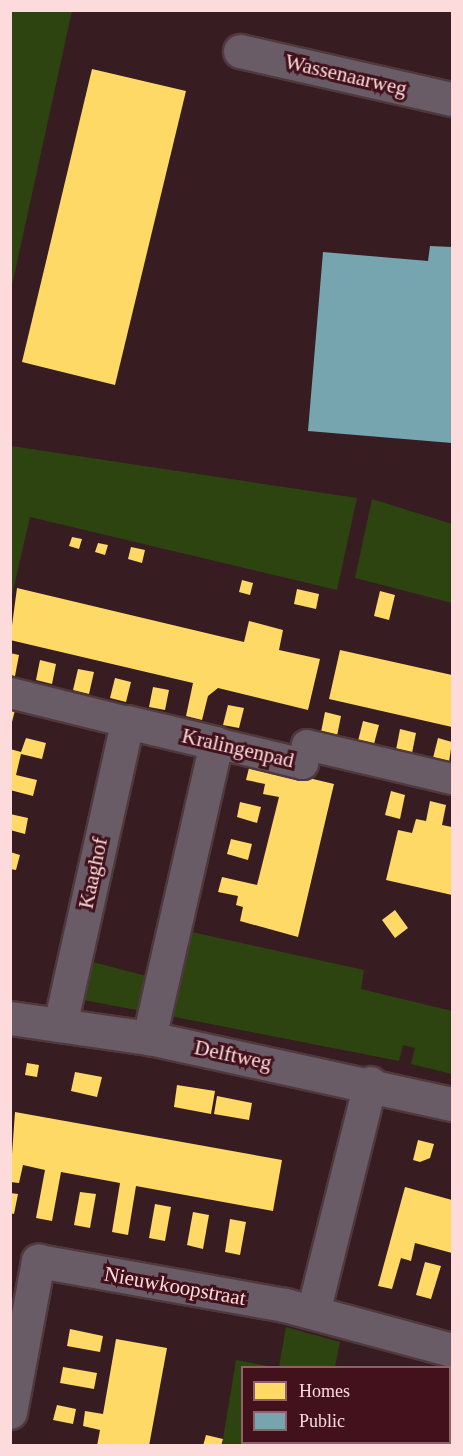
<!DOCTYPE html>
<html>
<head>
<meta charset="utf-8">
<style>
	body { margin:0 }
	#map { position:relative; width:463px; height:1456px; overflow:hidden; background:#371c21; font-family:Georgia,serif }
	div>[style] { position:absolute }
	.green>* { inset:0; background:#2d4411 }
	.homes>* { inset:0; background:#ffd966 }
	.public>* { inset:0; background:#76a5af }
	.roads { filter:drop-shadow(2px 0 #50393d) drop-shadow(-2px 0 #50393d) drop-shadow(0 2px #50393d) drop-shadow(0 -2px #50393d) }
	.pedestrian>* { height:30px; margin:-15px; padding:0 15px; transform-origin:15px; border-radius:15px; background:#695c67 }
	.minor>* { height:33px; margin:-16.5px; padding:0 16.5px; transform-origin:16.5px; border-radius:16.5px; background:#695c67 }
	span { translate:-50% -50%; white-space:nowrap; text-align:center; line-height:1.15; -webkit-text-stroke:6px #42111b; paint-order:stroke }
	.street-label { font-size:21px; color:#fddbdd }
	.frame { position:absolute; inset:0; border:12px solid #fddbdd; pointer-events:none }
	.legend { position:absolute; left:241px; top:1366px; width:210px; height:78px; box-sizing:border-box; background:#42111b; border:2px solid #8d6269; margin:0; padding:8px 10px; list-style:none; font-size:18px; color:#fddbdd }
	.legend li { display:flex; align-items:center; gap:12px; height:30px }
	.legend b { width:30px; border:2px solid #8d6269 }
</style>
</head>
<body>
<div id="map">
	<div class="green">
		<div style="clip-path:polygon(11px 10px,72px 11px,11px 290px,10px 11px)"></div>
		<div style="clip-path:polygon(11px 446px,357px 498px,337px 590px,30px 517px,11px 600px)"></div>
		<div style="clip-path:polygon(372px 499px,452px 524px,452px 603px,355px 578px)"></div>
		<div style="clip-path:polygon(192px 932px,364px 970px,361px 989px,452px 1011px,452px 1074px,411px 1064px,415px 1048px,403px 1045px,399px 1061px,170px 1016px)"></div>
		<div style="clip-path:polygon(93px 962px,150px 977px,142px 1011px,83px 1000px)"></div>
		<div style="clip-path:polygon(286px 1327px,340px 1342px,335px 1367px,279px 1367px)"></div>
		<div style="clip-path:polygon(236px 1360px,268px 1366px,243px 1368px,243px 1442px,253px 1445px,222px 1445px)"></div>
		<div style="clip-path:polygon(265px 1443px,265px 1442px,320px 1443px,265px 1445px)"></div>
	</div>
	<div class="homes">
		<div style="clip-path:polygon(92px 69px,186px 91px,115px 385px,22px 362px)"></div>
		<div style="clip-path:polygon(72px 537px,82px 539px,79px 549px,69px 546px)"></div>
		<div style="clip-path:polygon(98px 543px,108px 545px,105px 555px,95px 552px)"></div>
		<div style="clip-path:polygon(131px 547px,145px 550px,142px 563px,128px 559px)"></div>
		<div style="clip-path:polygon(242px 580px,253px 583px,250px 595px,239px 592px)"></div>
		<div style="clip-path:polygon(17px 588px,244px 642px,249px 621px,283px 630px,279px 650px,320px 659px,308px 710px,218px 688px,208px 696px,202px 720px,186px 716px,193px 683px,10px 640px)"></div>
		<div style="clip-path:polygon(297px 589px,319px 594px,316px 609px,294px 604px)"></div>
		<div style="clip-path:polygon(380px 591px,395px 595px,389px 620px,374px 616px)"></div>
		<div style="clip-path:polygon(340px 650px,452px 675px,452px 727px,329px 699px)"></div>
		<div style="clip-path:polygon(10px 653px,19px 655px,15px 676px,10px 675px)"></div>
		<div style="clip-path:polygon(40px 660px,56px 664px,52px 684px,36px 680px)"></div>
		<div style="clip-path:polygon(78px 669px,94px 672px,89px 694px,73px 690px)"></div>
		<div style="clip-path:polygon(115px 678px,131px 682px,126px 702px,110px 698px)"></div>
		<div style="clip-path:polygon(153px 687px,169px 690px,165px 710px,149px 707px)"></div>
		<div style="clip-path:polygon(228px 705px,244px 708px,239px 728px,223px 725px)"></div>
		<div style="clip-path:polygon(10px 709px,15px 710px,11px 726px,10px 726px)"></div>
		<div style="clip-path:polygon(325px 712px,341px 716px,337px 736px,321px 732px)"></div>
		<div style="clip-path:polygon(363px 721px,379px 725px,374px 744px,358px 741px)"></div>
		<div style="clip-path:polygon(400px 729px,416px 733px,412px 753px,396px 750px)"></div>
		<div style="clip-path:polygon(26px 738px,46px 743px,42px 759px,21px 754px,16px 775px,37px 780px,33px 796px,10px 790px,10px 749px,21px 752px)"></div>
		<div style="clip-path:polygon(438px 738px,452px 742px,449px 762px,433px 758px)"></div>
		<div style="clip-path:polygon(250px 764px,334px 784px,298px 937px,240px 921px,243px 907px,236px 905px,238px 896px,218px 892px,222px 877px,257px 885px,279px 797px,263px 794px,265px 784px,246px 780px)"></div>
		<div style="clip-path:polygon(391px 791px,405px 795px,400px 819px,385px 815px)"></div>
		<div style="clip-path:polygon(430px 801px,446px 805px,442px 825px,452px 827px,452px 895px,386px 880px,398px 830px,412px 833px,416px 819px,426px 821px)"></div>
		<div style="clip-path:polygon(240px 802px,261px 807px,257px 823px,237px 817px)"></div>
		<div style="clip-path:polygon(10px 814px,28px 818px,25px 834px,10px 830px)"></div>
		<div style="clip-path:polygon(231px 839px,252px 844px,248px 860px,227px 854px)"></div>
		<div style="clip-path:polygon(10px 852px,20px 855px,16px 870px,10px 869px)"></div>
		<div style="clip-path:polygon(395px 910px,408px 928px,395px 938px,382px 920px)"></div>
		<div style="clip-path:polygon(27px 1063px,39px 1065px,37px 1077px,25px 1075px)"></div>
		<div style="clip-path:polygon(75px 1072px,102px 1077px,97px 1097px,71px 1091px)"></div>
		<div style="clip-path:polygon(177px 1085px,215px 1091px,211px 1114px,174px 1107px)"></div>
		<div style="clip-path:polygon(217px 1096px,252px 1103px,249px 1120px,214px 1114px)"></div>
		<div style="clip-path:polygon(15px 1112px,282px 1160px,273px 1211px,136px 1186px,128px 1235px,112px 1232px,120px 1183px,61px 1172px,52px 1221px,36px 1218px,45px 1170px,23px 1165px,19px 1183px,10px 1182px)"></div>
		<div style="clip-path:polygon(418px 1140px,434px 1144px,430px 1158px,420px 1162px,413px 1160px)"></div>
		<div style="clip-path:polygon(405px 1187px,452px 1200px,452px 1253px,415px 1243px,411px 1261px,401px 1258px,392px 1289px,378px 1286px)"></div>
		<div style="clip-path:polygon(80px 1192px,96px 1194px,90px 1228px,74px 1225px)"></div>
		<div style="clip-path:polygon(10px 1193px,18px 1194px,14px 1214px,10px 1213px)"></div>
		<div style="clip-path:polygon(155px 1204px,171px 1207px,165px 1241px,149px 1238px)"></div>
		<div style="clip-path:polygon(193px 1212px,209px 1215px,203px 1249px,187px 1245px)"></div>
		<div style="clip-path:polygon(230px 1219px,246px 1222px,240px 1255px,225px 1252px)"></div>
		<div style="clip-path:polygon(425px 1262px,441px 1266px,431px 1299px,416px 1295px)"></div>
		<div style="clip-path:polygon(70px 1329px,103px 1336px,100px 1352px,67px 1346px)"></div>
		<div style="clip-path:polygon(116px 1339px,167px 1348px,149px 1446px,97px 1446px,100px 1430px,83px 1426px,85px 1411px,103px 1414px)"></div>
		<div style="clip-path:polygon(63px 1367px,97px 1373px,94px 1389px,60px 1383px)"></div>
		<div style="clip-path:polygon(57px 1405px,76px 1409px,73px 1424px,53px 1420px)"></div>
		<div style="clip-path:polygon(206px 1435px,223px 1439px,221px 1446px,203px 1446px)"></div>
		<div style="clip-path:polygon(387px 1443px,438px 1443px,386px 1446px)"></div>
	</div>
	<div class="public">
		<div style="clip-path:polygon(430px 246px,452px 247px,452px 443px,308px 431px,323px 252px,428px 261px)"></div>
	</div>
	<div class="roads">
		<div class="pedestrian">
			<div style="left:10px;top:693px;width:121px;rotate:13.9deg"></div>
			<div style="left:216px;top:743px;width:89px;rotate:13.6deg"></div>
			<div style="left:303px;top:764px;width:19px;rotate:-78deg"></div>
			<div style="left:307px;top:745px;width:149px;rotate:13.2deg"></div>
		</div>
		<div class="minor">
			<div style="left:240px;top:51px;width:217px;rotate:12.8deg"></div>
			<div style="left:10px;top:1018px;width:140px;rotate:8.2deg"></div>
			<div style="left:149px;top:1038px;width:310px;rotate:12.3deg"></div>
			<div style="left:60px;top:1025px;width:310px;rotate:-77.5deg"></div>
			<div style="left:127px;top:722px;width:91px;rotate:13.3deg"></div>
			<div style="left:216px;top:743px;width:303px;rotate:102.8deg"></div>
			<div style="left:313px;top:1312px;width:236px;rotate:-76deg"></div>
			<div style="left:10px;top:1412px;width:154px;rotate:-79.5deg"></div>
			<div style="left:38px;top:1261px;width:251px;rotate:10.1deg"></div>
			<div style="left:285px;top:1305px;width:173px;rotate:15.1deg"></div>
		</div>
	</div>
	<div class="street-label">
		<span style="left:346px;top:75px;rotate:13deg">Wassenaarweg</span>
		<span style="left:238px;top:748px;rotate:13deg">Kralingenpad</span>
		<span style="left:93px;top:873px;rotate:-78deg">Kaaghof</span>
		<span style="left:233px;top:1055px;rotate:12deg">Delftweg</span>
		<span style="left:175px;top:1286px;rotate:10deg">Nieuwkoopstraat</span>
	</div>
	<div class="frame"></div>
	<ul class="legend">
	<li><b style="height:16px;background:#ffd966"></b>Homes</li>
	<li><b style="height:16px;background:#76a5af"></b>Public</li>
	</ul>
</div>
</body>
</html>
